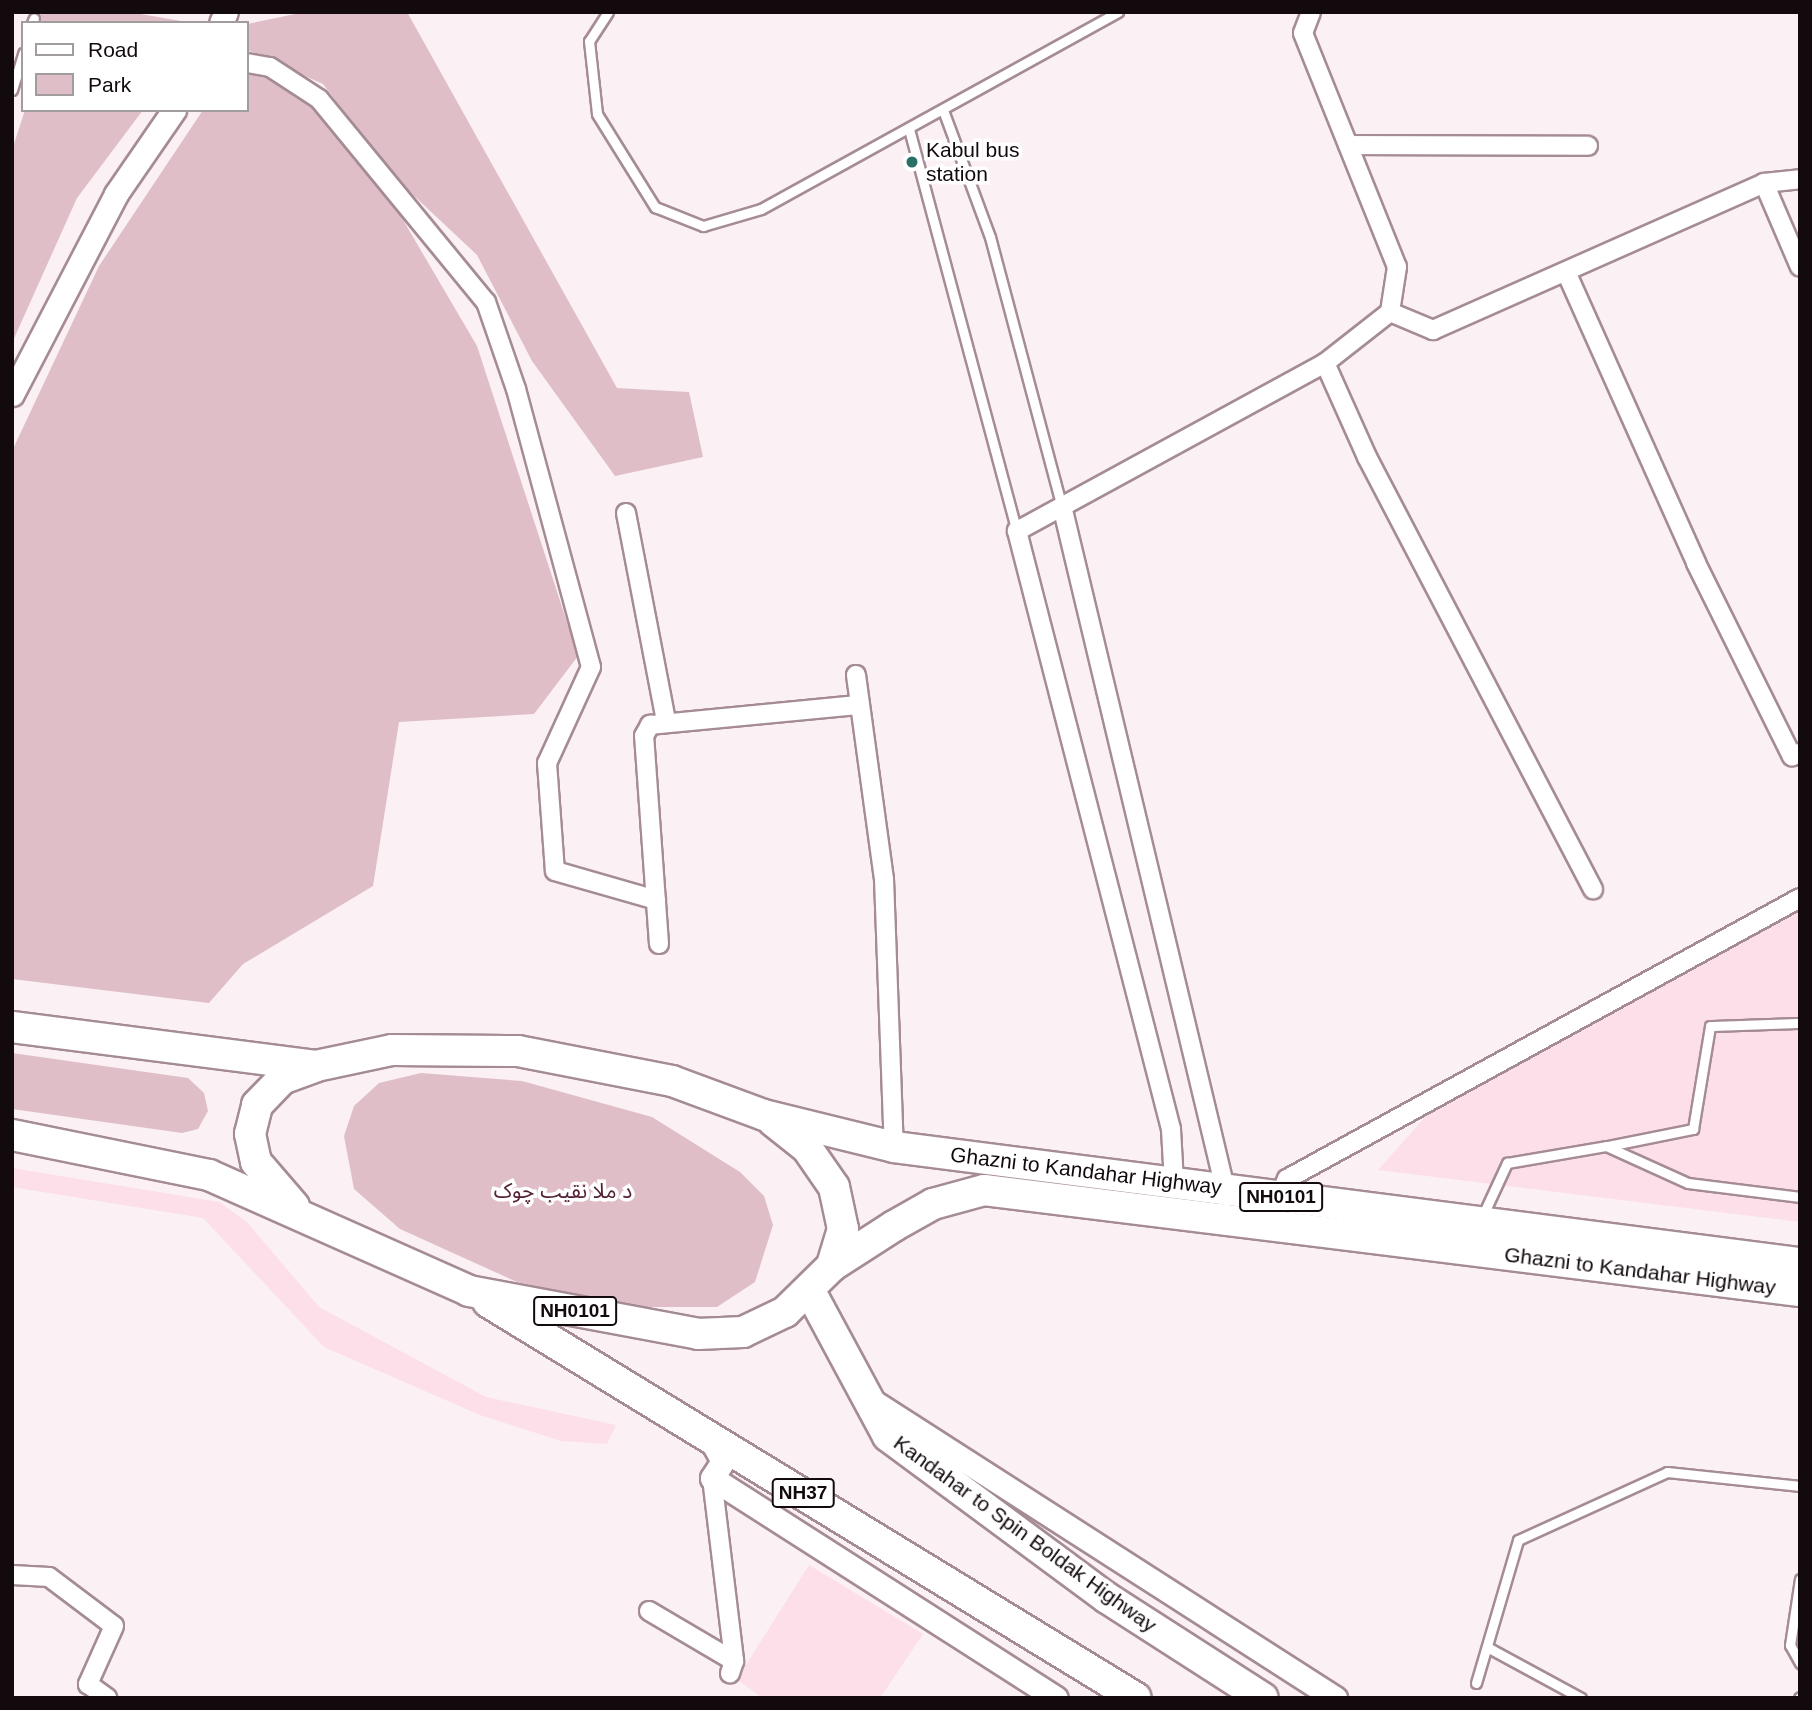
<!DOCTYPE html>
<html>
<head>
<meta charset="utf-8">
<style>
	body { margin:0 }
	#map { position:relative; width:1812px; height:1710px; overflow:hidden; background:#fbf0f4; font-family:Arial,"Noto Sans Arabic",sans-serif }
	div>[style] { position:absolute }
	.built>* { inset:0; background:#fcdfe8 }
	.green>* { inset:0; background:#dfbec8 }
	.roads { filter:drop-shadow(2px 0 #a58c94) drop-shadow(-2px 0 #a58c94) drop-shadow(0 2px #a58c94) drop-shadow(0 -2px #a58c94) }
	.service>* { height:9px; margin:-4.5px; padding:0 4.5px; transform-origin:4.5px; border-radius:4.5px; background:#fff }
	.minor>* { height:18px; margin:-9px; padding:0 9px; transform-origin:9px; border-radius:9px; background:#fff }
	.tertiary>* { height:23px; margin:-11.5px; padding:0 11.5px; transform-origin:11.5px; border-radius:11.5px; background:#fff }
	.trunk>* { height:30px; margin:-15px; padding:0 15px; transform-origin:15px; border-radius:15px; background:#fff }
	.dots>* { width:19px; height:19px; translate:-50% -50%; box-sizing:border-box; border:4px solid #fff; border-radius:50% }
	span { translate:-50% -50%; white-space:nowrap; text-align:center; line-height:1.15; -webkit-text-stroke:7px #fff; paint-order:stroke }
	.shield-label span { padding:2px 5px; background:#fff; border:2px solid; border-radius:5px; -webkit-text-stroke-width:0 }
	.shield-label { font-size:19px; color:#130a0d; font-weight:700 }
	.poi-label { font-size:21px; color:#130a0d }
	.left { translate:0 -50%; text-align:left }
	.street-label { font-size:21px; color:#130a0d }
	.park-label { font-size:21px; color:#542035 }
	.frame { position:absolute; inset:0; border:14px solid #130a0d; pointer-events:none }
	.legend { position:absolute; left:21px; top:21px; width:228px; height:91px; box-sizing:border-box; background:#fff; border:2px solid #a19d9e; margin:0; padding:9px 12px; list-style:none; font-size:21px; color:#130a0d }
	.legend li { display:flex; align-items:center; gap:14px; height:35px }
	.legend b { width:35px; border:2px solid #a19d9e }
</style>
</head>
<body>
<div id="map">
	<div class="built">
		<div style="clip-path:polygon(1800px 910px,1800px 1222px,1378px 1170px,1435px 1106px)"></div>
		<div style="clip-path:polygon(12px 1168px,219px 1202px,247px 1222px,319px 1307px,486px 1397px,616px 1425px,607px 1444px,561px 1441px,480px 1415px,324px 1347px,203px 1218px,12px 1187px)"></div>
		<div style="clip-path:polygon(809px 1565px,923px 1634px,880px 1698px,762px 1698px,737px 1679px)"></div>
	</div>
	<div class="green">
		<div style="clip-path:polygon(41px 12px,129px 12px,181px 21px,39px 23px)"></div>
		<div style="clip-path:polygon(305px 12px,407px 12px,617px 388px,689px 392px,703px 457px,615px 476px,532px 361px,477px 255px,394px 177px,323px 84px,247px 50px,247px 24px)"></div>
		<div style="clip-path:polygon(247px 70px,284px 78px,379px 179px,477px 346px,578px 656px,534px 714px,399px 722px,373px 886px,243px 964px,209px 1003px,12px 979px,12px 451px,99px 266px,203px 110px,247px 110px)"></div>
		<div style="clip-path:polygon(25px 110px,143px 110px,77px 198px,12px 343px,12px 150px)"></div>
		<div style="clip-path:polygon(12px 1053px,188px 1078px,204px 1093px,208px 1111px,198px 1129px,182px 1133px,12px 1109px)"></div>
		<div style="clip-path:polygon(421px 1073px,522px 1081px,652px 1117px,740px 1172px,764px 1196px,773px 1225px,755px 1282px,717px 1307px,633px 1307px,517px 1282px,400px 1229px,354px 1189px,344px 1136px,354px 1106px,379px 1083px)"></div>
	</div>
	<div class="roads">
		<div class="service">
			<div style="left:608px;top:12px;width:35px;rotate:123deg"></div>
			<div style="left:589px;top:41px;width:73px;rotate:83.7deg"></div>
			<div style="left:597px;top:114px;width:110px;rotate:58.1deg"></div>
			<div style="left:655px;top:207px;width:52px;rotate:21.6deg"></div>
			<div style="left:703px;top:226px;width:60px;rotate:-16.3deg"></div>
			<div style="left:761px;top:209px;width:408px;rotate:-28.9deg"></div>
			<div style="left:32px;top:23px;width:5px;rotate:-68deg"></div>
			<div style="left:12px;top:90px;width:39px;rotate:-73deg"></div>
			<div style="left:943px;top:110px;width:135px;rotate:69.7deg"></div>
			<div style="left:990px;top:237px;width:280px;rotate:75.1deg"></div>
			<div style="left:909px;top:129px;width:416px;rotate:75deg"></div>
			<div style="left:1608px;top:1146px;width:87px;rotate:-11.3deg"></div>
			<div style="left:1693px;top:1129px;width:104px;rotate:-80.6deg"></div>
			<div style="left:1710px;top:1026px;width:90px;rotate:-1.9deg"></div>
			<div style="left:1482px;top:1217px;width:60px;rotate:-65.2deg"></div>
			<div style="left:1507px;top:1163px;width:100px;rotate:-9.7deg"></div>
			<div style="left:1606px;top:1146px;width:90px;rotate:24.3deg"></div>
			<div style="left:1688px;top:1183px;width:113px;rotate:7.1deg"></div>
			<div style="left:1800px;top:1579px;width:67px;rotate:98.6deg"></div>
			<div style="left:1790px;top:1645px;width:21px;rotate:61deg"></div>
			<div style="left:1487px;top:1647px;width:107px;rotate:28.5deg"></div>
			<div style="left:1476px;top:1683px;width:149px;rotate:-73.6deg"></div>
			<div style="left:1518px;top:1540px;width:164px;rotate:-24.5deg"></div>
			<div style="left:1667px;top:1472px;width:134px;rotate:6deg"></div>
			<div style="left:1799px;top:1698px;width:1px;rotate:-45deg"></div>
		</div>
		<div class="minor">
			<div style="left:247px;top:63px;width:23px;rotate:10deg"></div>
			<div style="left:270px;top:67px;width:59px;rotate:33.1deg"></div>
			<div style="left:319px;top:99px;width:263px;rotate:50.6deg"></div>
			<div style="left:486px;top:302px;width:92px;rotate:71deg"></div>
			<div style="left:516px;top:389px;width:288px;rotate:74.9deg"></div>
			<div style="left:591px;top:667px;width:106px;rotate:114.6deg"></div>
			<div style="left:547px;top:763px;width:108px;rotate:85.8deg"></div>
			<div style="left:555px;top:871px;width:105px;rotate:16deg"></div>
			<div style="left:1348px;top:145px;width:240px;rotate:0.2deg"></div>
			<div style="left:1764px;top:183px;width:91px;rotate:66.8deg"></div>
			<div style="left:1567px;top:274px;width:316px;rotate:65.9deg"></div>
			<div style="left:1696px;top:563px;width:216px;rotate:63.6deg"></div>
			<div style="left:1792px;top:756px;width:9px;rotate:-21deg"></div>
			<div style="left:1390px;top:312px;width:47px;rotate:22.7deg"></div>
			<div style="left:1433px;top:330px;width:362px;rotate:-23.9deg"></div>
			<div style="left:1764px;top:183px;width:36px;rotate:-6deg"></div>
			<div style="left:1325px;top:363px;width:103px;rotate:65.9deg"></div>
			<div style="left:1367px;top:457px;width:488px;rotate:62.4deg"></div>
			<div style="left:1063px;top:510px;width:706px;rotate:76.57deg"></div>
			<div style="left:626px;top:513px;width:212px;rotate:79.1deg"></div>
			<div style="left:856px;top:675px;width:206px;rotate:82.2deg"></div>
			<div style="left:884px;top:879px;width:268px;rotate:87.9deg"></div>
			<div style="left:659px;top:944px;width:209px;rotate:-94.1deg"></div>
			<div style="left:644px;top:736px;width:13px;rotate:-61deg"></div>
			<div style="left:650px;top:725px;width:210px;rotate:-5.5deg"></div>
			<div style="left:1174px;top:1183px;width:54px;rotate:-93.2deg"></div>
			<div style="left:1171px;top:1129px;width:618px;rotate:-104.44deg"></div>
			<div style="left:1017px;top:531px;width:351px;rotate:-28.6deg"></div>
			<div style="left:1325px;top:363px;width:83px;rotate:-38.1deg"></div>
			<div style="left:1390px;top:312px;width:46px;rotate:-81.2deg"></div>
			<div style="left:1397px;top:267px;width:252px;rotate:-111.9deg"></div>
			<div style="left:1303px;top:33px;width:22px;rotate:-69deg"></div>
			<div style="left:1279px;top:1197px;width:20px;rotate:-66deg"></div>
			<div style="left:1287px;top:1179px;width:585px;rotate:-28.71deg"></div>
			<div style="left:712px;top:1478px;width:184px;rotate:83.1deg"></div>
			<div style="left:734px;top:1661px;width:13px;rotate:108deg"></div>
			<div style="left:12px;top:1575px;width:37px;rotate:3deg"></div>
			<div style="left:49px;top:1577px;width:81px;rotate:37deg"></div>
			<div style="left:114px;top:1626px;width:64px;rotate:114.1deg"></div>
			<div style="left:88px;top:1684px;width:24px;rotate:36deg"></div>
			<div style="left:649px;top:1611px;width:99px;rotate:30.5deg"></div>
		</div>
		<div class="tertiary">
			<div style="left:221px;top:23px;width:12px;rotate:-66deg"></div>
			<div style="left:12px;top:394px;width:225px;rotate:-62.5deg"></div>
			<div style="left:116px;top:194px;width:102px;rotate:-55.4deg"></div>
			<div style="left:869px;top:1399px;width:554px;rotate:32.69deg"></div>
			<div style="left:710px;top:1438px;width:26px;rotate:61deg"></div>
			<div style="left:723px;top:1461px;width:20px;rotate:123deg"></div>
			<div style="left:712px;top:1478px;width:408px;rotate:32.6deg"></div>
		</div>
		<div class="trunk">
			<div style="left:12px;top:1027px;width:306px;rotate:7.3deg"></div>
			<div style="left:316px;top:1066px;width:78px;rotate:-11.9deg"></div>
			<div style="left:392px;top:1050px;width:126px;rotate:0.5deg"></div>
			<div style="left:518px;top:1051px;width:157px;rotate:11deg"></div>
			<div style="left:672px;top:1081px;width:98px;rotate:20.3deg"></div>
			<div style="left:764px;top:1115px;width:134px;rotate:13.8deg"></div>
			<div style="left:894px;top:1147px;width:913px;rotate:7.3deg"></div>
			<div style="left:773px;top:1121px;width:43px;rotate:38.5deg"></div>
			<div style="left:807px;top:1148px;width:47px;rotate:55.3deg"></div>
			<div style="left:834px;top:1187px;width:43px;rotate:77.9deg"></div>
			<div style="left:843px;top:1229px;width:39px;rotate:107deg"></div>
			<div style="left:12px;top:1135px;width:201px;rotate:11.5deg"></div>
			<div style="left:209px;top:1175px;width:285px;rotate:24deg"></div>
			<div style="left:469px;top:1291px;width:233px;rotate:10.6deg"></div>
			<div style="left:698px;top:1334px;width:45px;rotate:-2.5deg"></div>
			<div style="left:743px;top:1332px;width:47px;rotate:-25.5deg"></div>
			<div style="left:785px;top:1312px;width:66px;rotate:-44.4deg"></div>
			<div style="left:832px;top:1266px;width:74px;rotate:-32.8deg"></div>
			<div style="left:894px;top:1226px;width:45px;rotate:-29.4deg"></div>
			<div style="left:933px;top:1204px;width:53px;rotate:-15.4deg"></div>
			<div style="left:984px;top:1190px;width:822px;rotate:7.06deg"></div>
			<div style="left:294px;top:1206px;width:58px;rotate:-130.8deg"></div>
			<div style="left:256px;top:1162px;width:29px;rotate:-102deg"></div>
			<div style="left:250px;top:1134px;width:30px;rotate:-76deg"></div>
			<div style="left:257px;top:1105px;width:36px;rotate:-46deg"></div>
			<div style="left:282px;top:1079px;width:35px;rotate:-20deg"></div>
			<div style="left:811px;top:1293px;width:162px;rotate:61.7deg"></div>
			<div style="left:888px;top:1436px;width:272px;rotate:36.5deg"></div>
			<div style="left:1107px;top:1598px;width:185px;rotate:32.7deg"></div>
			<div style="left:488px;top:1302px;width:759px;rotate:31.43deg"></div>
		</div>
	</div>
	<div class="dots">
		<div style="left:912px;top:162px;background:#297066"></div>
	</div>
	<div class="shield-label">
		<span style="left:1281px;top:1197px">NH0101</span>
		<span style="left:575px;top:1311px">NH0101</span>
		<span style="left:803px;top:1493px">NH37</span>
	</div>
	<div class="poi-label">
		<span class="left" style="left:926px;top:162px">Kabul bus<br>station</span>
	</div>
	<div class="street-label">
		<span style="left:1086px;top:1171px;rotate:7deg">Ghazni to Kandahar Highway</span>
		<span style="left:1640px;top:1271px;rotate:7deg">Ghazni to Kandahar Highway</span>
		<span style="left:1025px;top:1534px;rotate:36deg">Kandahar to Spin Boldak Highway</span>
	</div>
	<div class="park-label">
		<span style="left:563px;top:1191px">د ملا نقيب چوک</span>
	</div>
	<div class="frame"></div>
	<ul class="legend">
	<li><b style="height:9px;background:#fff"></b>Road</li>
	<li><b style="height:19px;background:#dfbec8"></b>Park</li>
	</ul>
</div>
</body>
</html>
